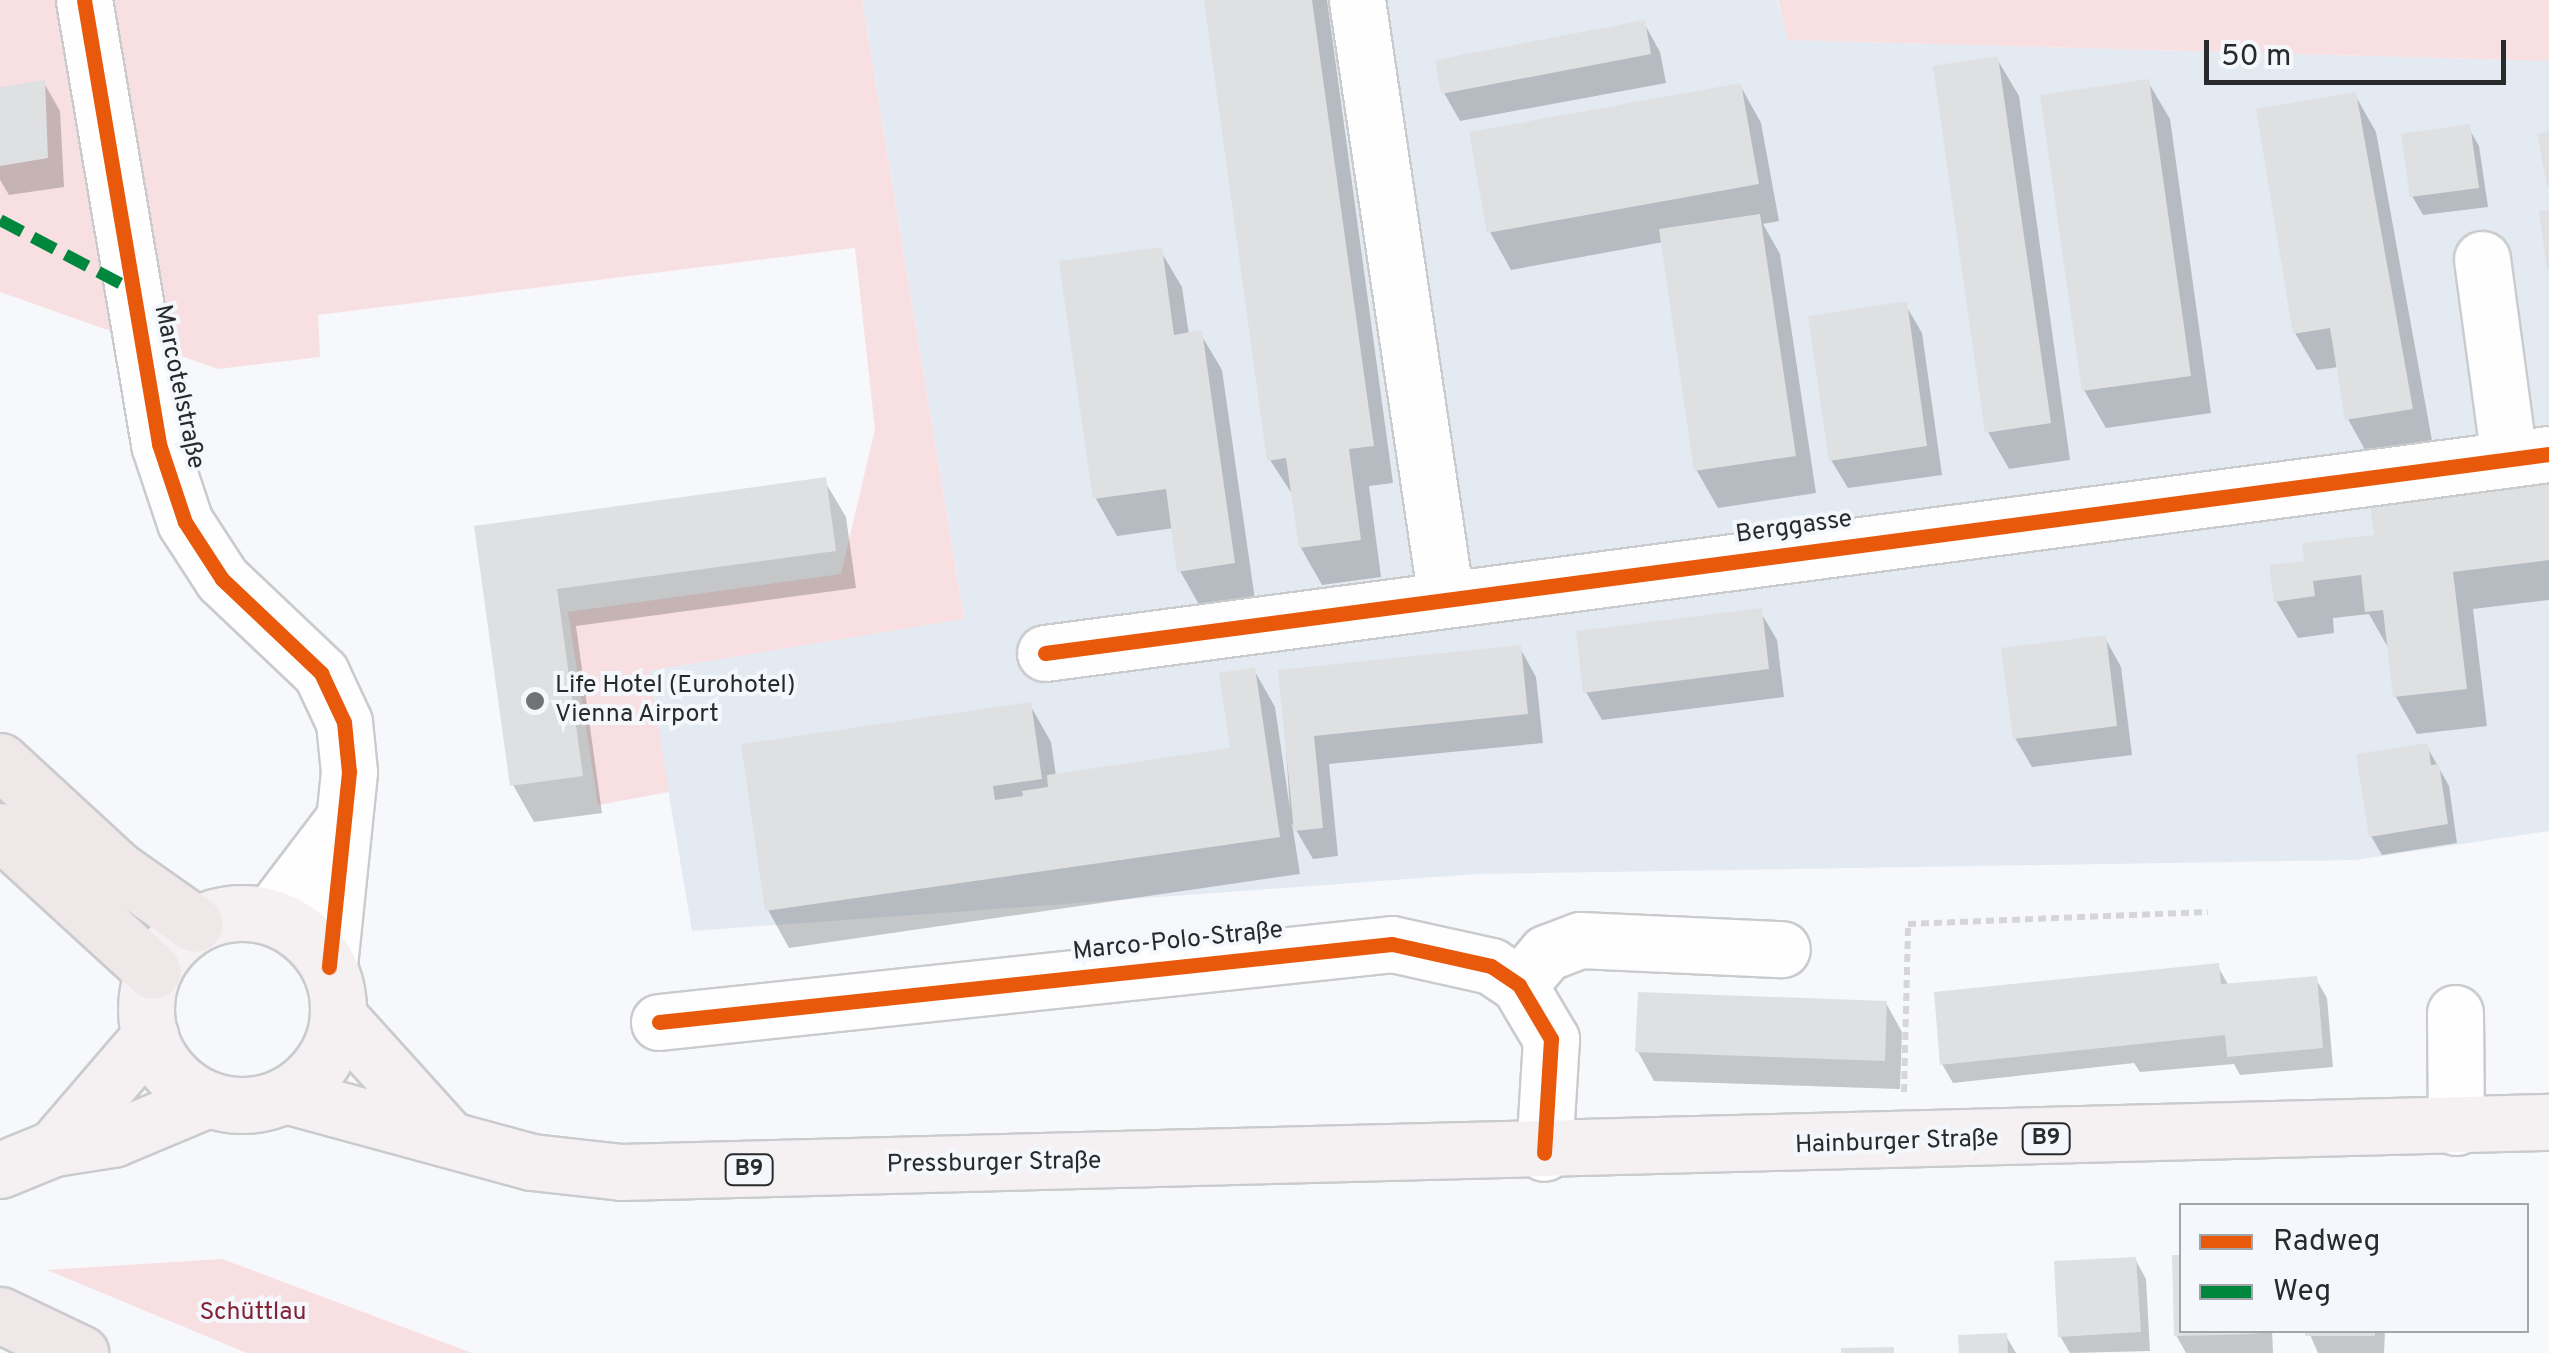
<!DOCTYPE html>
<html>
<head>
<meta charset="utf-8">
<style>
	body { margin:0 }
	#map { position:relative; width:2549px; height:1353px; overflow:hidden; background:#f6f8fb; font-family:Overpass,sans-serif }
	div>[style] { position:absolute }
	.built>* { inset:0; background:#e4eaf2 }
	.green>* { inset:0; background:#f8e0e2 }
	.shadow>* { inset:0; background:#0003 }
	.building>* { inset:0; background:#dfe0e2 }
	.path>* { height:6px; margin-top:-3px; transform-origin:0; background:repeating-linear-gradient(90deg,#d6d6d7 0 8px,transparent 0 13px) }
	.roads { filter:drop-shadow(2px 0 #cacbcd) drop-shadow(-2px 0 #cacbcd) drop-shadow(0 2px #cacbcd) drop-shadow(0 -2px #cacbcd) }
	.minor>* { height:55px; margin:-27.5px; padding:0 27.5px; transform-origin:27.5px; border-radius:27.5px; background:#fefefe }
	.major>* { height:55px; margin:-27.5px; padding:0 27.5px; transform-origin:27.5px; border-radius:27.5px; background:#f5f0f2 }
	.major>.ring { margin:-27.5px; padding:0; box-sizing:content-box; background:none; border:55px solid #f5f0f2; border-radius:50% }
	.highway>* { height:55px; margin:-27.5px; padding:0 27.5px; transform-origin:27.5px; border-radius:27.5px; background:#f0e7e8 }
	.quiet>* { height:12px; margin-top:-6px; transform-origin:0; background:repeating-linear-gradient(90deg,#00873e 0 25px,transparent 0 37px) }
	.cycleway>* { height:15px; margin:-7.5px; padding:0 7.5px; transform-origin:7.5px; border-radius:7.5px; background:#e8590c }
	.dots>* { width:28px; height:28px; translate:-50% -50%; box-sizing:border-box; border:5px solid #f4f8fd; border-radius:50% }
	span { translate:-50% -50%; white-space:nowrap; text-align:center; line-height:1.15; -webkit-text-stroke:8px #f4f8fd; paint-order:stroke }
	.shield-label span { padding:2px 8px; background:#f4f8fd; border:2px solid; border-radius:8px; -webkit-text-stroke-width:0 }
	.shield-label { font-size:22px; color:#292a2c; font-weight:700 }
	.street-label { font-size:25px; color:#292a2c }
	.poi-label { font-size:25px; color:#292a2c }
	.left { translate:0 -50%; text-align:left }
	.park-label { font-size:25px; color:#842336 }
	.legend { position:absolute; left:2179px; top:1203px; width:350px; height:130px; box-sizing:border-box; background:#f4f8fd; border:2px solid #a3a6a9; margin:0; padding:12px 18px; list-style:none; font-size:30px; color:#292a2c }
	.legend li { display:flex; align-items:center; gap:20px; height:50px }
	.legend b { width:50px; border:2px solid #a3a6a9 }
	.scale { position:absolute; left:2204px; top:40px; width:302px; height:45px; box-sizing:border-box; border:5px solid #292a2c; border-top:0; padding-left:12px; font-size:30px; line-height:35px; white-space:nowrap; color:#292a2c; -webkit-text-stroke:8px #f4f8fd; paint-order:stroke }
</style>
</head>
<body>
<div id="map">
	<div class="built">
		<div style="clip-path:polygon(862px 0,1777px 0,1789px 40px,2549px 61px,2549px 831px,2355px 860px,1476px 874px,692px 931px,648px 671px,964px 618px)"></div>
	</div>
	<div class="green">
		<div style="clip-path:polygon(0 0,862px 0,964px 619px,649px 671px,669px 792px,598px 805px,568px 612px,841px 574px,875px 429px,855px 248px,318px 315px,320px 357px,218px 369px,0 292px)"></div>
		<div style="clip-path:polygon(1778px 0,2549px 0,2549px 61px,1788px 40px)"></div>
		<div style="clip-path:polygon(222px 1259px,472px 1353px,247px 1353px,47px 1270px)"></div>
	</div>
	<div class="shadow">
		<div style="clip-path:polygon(1206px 0,1327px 0,1393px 483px,1369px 486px,1381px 577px,1322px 585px,1301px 548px,1294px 497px,1270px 460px)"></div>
		<div style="clip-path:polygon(1644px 23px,1660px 52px,1666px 83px,1460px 121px,1444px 93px)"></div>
		<div style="clip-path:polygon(1997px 59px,2019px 96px,2070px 460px,2009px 469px,1988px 432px)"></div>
		<div style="clip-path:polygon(2148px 82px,2170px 119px,2211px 413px,2106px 428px,2084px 390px)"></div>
		<div style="clip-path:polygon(44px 83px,60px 111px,64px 187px,9px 195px,0 180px,0 90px)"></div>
		<div style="clip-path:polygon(1740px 85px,1761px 123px,1779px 221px,1763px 224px,1780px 254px,1816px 493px,1718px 508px,1697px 471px,1663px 242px,1511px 270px,1490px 232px)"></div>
		<div style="clip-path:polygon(2355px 95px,2376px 132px,2433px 446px,2369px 457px,2348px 419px,2339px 367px,2317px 370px,2295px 333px)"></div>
		<div style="clip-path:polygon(2468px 127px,2479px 146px,2488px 207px,2423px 215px,2412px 196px)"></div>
		<div style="clip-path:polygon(1160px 250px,1182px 287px,1189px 335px,1200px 333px,1222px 370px,1255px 600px,1201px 608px,1180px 571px,1174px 528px,1117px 536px,1096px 499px,1062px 263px)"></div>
		<div style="clip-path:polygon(1905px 304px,1922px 333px,1942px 475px,1848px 488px,1831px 460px)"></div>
		<div style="clip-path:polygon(824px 480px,846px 517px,856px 588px,576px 626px,602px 813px,534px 822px,513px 785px,477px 528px)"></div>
		<div style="clip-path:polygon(2549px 487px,2549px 600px,2473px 609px,2487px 726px,2417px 734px,2396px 697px,2390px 651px,2369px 614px,2333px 618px,2334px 633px,2298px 638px,2276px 601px,2307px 563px)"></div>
		<div style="clip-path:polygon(1760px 611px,1777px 640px,1784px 697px,1602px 720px,1586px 692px)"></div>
		<div style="clip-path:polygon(2105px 638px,2121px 667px,2132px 755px,2032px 767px,2015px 738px)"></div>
		<div style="clip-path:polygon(1520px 648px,1536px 677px,1543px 743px,1329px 764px,1338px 856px,1313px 859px,1292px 823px,1300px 874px,789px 948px,768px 910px,1030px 705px,1051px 742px,1056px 776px,1233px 751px,1254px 670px,1275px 707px,1290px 809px,1281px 672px)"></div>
		<div style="clip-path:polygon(2426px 745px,2449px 786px,2457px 843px,2382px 855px,2371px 836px)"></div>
		<div style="clip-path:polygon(2217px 965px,2229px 986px,2316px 979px,2327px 998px,2333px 1067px,2240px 1075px,2234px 1064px,2140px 1072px,2134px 1063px,1953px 1083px,1942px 1064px)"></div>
		<div style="clip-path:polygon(1886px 1003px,1902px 1032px,1900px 1089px,1654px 1081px,1638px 1052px)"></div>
		<div style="clip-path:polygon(2135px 1259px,2146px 1279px,2150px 1351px,2070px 1353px,2060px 1336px)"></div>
		<div style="clip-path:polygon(2182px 1330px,2272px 1330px,2273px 1353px,2186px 1353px,2176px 1335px)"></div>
		<div style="clip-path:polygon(2308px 1330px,2385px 1330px,2384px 1353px,2318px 1353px)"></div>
		<div style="clip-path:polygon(2006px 1336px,2016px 1353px,1962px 1353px)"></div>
	</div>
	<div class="building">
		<div style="clip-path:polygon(1204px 0,1312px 0,1374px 446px,1349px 449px,1361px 540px,1299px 548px,1286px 458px,1267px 461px)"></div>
		<div style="clip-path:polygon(1645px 20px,1651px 54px,1441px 94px,1435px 60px)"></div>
		<div style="clip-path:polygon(1998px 56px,2051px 423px,1985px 433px,1933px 66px)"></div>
		<div style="clip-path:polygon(2149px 79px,2191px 376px,2082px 391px,2040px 95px)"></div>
		<div style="clip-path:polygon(45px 80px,48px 158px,0 166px,0 87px)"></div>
		<div style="clip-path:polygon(1741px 83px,1759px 184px,1487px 233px,1469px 132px)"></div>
		<div style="clip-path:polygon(2356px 92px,2413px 409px,2345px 420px,2330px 328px,2293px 334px,2256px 109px)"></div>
		<div style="clip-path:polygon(2470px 124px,2479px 188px,2410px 197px,2401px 134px)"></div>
		<div style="clip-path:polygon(2549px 131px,2549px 186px,2547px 186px,2537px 134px)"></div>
		<div style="clip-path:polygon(2549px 210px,2549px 270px,2547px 270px,2539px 211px)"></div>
		<div style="clip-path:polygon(1760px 214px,1796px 456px,1694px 471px,1659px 229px)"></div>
		<div style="clip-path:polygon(1162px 247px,1174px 335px,1202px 330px,1235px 563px,1177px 572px,1166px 489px,1093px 499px,1059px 261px)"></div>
		<div style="clip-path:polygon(1907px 301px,1927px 446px,1829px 461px,1808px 316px)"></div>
		<div style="clip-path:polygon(826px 477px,836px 551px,557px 589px,583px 776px,510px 786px,474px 526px)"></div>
		<div style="clip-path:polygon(2549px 484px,2549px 560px,2453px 572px,2467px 689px,2393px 697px,2383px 610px,2365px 612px,2361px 575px,2313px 581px,2315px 596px,2274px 602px,2269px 565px,2304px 561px,2302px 543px,2374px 535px,2370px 506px)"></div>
		<div style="clip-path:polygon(1762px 608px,1769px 669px,1583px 693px,1576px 631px)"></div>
		<div style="clip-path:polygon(2106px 635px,2117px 726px,2013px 739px,2001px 648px)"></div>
		<div style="clip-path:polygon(1521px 645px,1528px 714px,1314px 736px,1323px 828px,1294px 831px,1278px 670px)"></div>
		<div style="clip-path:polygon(1255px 667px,1280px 837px,765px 911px,741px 744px,1031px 702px,1042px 779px,993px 786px,995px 800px,1023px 796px,1022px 791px,1048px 787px,1047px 775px,1230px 748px,1219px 673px)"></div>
		<div style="clip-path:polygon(2428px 743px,2431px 765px,2439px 764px,2448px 824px,2369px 837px,2356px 754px)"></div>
		<div style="clip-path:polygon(2219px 963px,2221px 984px,2317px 976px,2323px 1048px,2227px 1057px,2225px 1035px,1940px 1065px,1934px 992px)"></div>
		<div style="clip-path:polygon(1638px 992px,1887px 1001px,1885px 1061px,1635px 1052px)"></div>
		<div style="clip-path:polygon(2172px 1255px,2182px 1255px,2182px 1330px,2263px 1334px,2174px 1336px)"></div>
		<div style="clip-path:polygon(2136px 1257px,2141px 1332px,2058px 1337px,2054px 1261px)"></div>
		<div style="clip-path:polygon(2305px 1330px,2375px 1330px,2375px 1336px,2305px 1336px)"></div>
		<div style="clip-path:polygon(2007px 1333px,2008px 1353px,1959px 1353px,1958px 1335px)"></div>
		<div style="clip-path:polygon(1894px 1347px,1894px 1353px,1841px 1353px,1841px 1348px)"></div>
	</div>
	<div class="path">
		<div style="left:1904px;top:1092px;width:168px;rotate:-88.6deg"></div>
		<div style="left:1908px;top:924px;width:300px;rotate:-2.3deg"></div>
	</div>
	<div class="roads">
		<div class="minor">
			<div style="left:84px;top:0;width:450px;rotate:80.4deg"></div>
			<div style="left:159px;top:444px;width:82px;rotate:71.6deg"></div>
			<div style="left:185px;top:522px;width:68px;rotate:57deg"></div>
			<div style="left:222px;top:579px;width:137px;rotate:43.5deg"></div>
			<div style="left:321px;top:673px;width:54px;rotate:64.9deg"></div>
			<div style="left:344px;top:722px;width:50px;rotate:84.3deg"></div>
			<div style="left:349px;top:772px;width:196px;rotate:95.9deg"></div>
			<div style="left:1357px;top:0;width:606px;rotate:81.55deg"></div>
			<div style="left:2482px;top:259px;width:202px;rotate:82.3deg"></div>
			<div style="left:1045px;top:653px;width:1517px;rotate:-7.54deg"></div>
			<div style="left:270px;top:916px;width:119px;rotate:-52.8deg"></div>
			<div style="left:1519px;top:985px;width:42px;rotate:-49.8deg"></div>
			<div style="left:1546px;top:953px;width:36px;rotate:-21deg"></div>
			<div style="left:1580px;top:940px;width:202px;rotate:2.6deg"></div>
			<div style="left:2455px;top:1013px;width:114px;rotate:89.5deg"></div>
			<div style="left:659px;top:1022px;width:737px;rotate:-6.07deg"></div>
			<div style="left:1392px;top:944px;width:101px;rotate:12.5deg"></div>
			<div style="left:1491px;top:966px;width:34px;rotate:34deg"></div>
			<div style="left:1519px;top:985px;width:63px;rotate:59.3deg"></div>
			<div style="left:1551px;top:1039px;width:114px;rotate:93.5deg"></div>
		</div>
		<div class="major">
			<div class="ring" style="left:146px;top:913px;width:137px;height:137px"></div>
			<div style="left:338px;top:1016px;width:166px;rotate:47.9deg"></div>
			<div style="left:285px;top:1095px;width:256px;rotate:15.2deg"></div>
			<div style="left:532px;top:1162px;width:90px;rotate:6.4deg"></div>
			<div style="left:621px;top:1172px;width:1929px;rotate:-1.49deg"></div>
			<div style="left:54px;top:1148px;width:148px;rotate:-49.4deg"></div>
			<div style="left:0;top:1170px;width:58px;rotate:-22.2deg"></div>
			<div style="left:54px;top:1148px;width:60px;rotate:-8.7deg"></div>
			<div style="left:113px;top:1139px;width:103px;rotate:-22.8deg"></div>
		</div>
		<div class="highway">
			<div style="left:0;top:761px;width:159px;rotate:42.7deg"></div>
			<div style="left:117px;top:869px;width:95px;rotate:35.2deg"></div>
			<div style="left:0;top:831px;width:207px;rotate:42.5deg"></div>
			<div style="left:0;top:1315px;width:89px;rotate:25.4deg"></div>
		</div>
	</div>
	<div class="quiet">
		<div style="left:0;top:220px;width:150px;rotate:27.8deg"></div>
	</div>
	<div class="cycleway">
		<div style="left:84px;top:0;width:450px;rotate:80.4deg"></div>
		<div style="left:159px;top:444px;width:82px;rotate:71.6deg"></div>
		<div style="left:185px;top:522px;width:68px;rotate:57deg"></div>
		<div style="left:222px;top:579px;width:137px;rotate:43.5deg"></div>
		<div style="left:321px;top:673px;width:54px;rotate:64.9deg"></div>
		<div style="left:344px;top:722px;width:50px;rotate:84.3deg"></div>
		<div style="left:349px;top:772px;width:196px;rotate:95.9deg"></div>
		<div style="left:1045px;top:653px;width:1517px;rotate:-7.54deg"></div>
		<div style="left:659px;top:1022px;width:737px;rotate:-6.07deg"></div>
		<div style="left:1392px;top:944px;width:101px;rotate:12.5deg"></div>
		<div style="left:1491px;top:966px;width:34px;rotate:34deg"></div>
		<div style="left:1519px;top:985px;width:63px;rotate:59.3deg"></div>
		<div style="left:1551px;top:1039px;width:114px;rotate:93.5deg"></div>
	</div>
	<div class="dots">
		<div style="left:535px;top:701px;background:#717274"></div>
	</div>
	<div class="shield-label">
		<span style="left:2046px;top:1139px">B9</span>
		<span style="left:749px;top:1170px">B9</span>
	</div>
	<div class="street-label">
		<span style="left:178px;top:387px;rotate:78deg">Marcotelstraße</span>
		<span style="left:1794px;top:528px;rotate:-8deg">Berggasse</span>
		<span style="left:1178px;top:942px;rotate:-6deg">Marco-Polo-Straße</span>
		<span style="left:1897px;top:1143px;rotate:-2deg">Hainburger Straße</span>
		<span style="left:994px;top:1164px;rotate:-1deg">Pressburger Straße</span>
	</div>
	<div class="poi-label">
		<span class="left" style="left:555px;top:701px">Life Hotel (Eurohotel)<br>Vienna Airport</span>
	</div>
	<div class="park-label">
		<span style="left:253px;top:1313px">Schüttlau</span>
	</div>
	<ul class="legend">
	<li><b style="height:12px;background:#e8590c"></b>Radweg</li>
	<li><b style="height:12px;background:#00873e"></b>Weg</li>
	</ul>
	<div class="scale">50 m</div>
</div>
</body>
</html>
